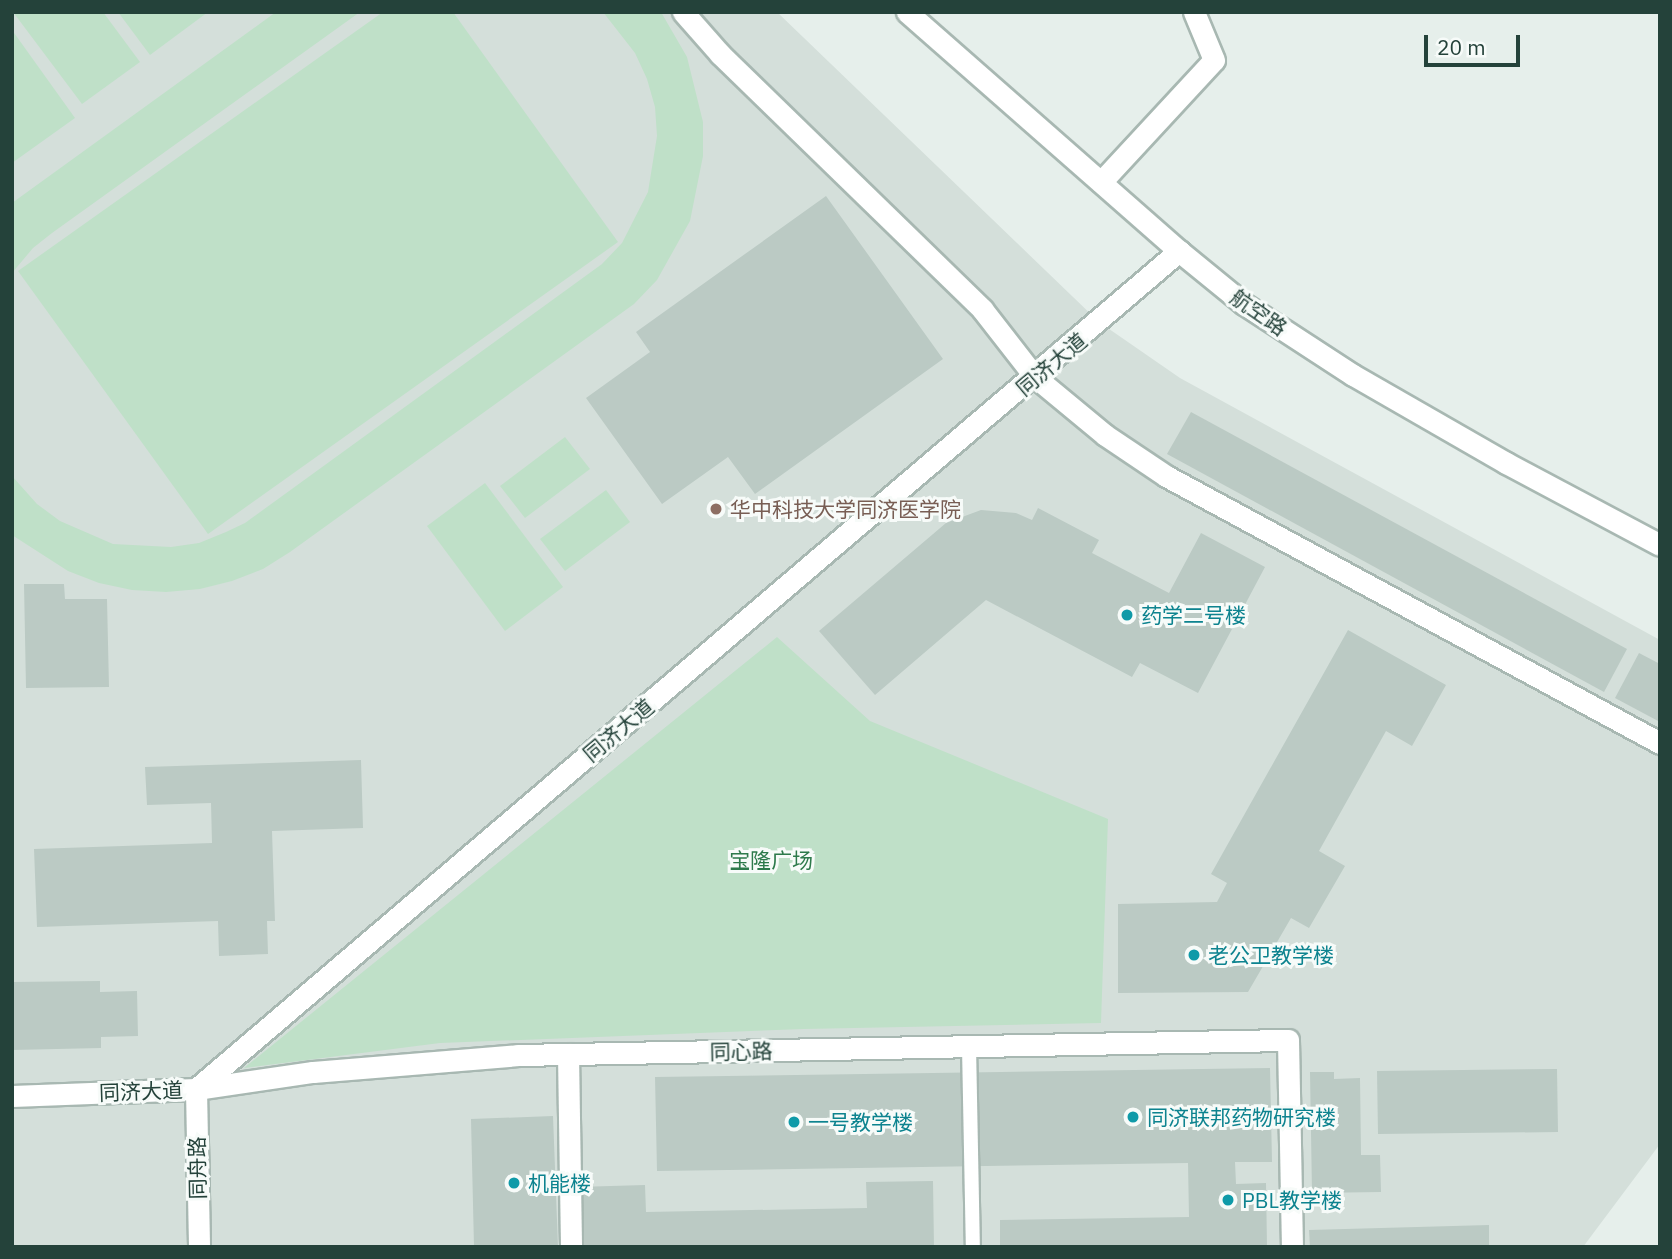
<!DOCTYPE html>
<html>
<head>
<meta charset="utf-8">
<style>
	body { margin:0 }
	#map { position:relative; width:1672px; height:1259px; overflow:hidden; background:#e6efeb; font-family:"IBM Plex Sans","Noto Sans SC",sans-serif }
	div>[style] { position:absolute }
	.built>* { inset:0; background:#d4dfda }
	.green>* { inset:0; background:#bfe0c8 }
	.building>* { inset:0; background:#bbcac4 }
	.roads { filter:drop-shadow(2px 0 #a8b8b2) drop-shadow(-2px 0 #a8b8b2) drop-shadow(0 2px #a8b8b2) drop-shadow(0 -2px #a8b8b2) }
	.service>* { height:14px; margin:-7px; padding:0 7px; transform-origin:7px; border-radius:7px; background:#fff }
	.minor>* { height:21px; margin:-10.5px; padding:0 10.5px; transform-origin:10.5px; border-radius:10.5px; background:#fff }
	.tertiary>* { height:21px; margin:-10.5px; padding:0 10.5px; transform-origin:10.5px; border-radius:10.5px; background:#fff }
	.dots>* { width:19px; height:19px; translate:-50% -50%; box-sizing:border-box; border:4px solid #f7fbf9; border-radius:50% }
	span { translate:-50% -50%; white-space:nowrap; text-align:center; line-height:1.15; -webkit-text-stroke:6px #f7fbf9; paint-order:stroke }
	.street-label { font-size:21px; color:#24423a }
	.education-label { font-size:21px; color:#785e54 }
	.left { translate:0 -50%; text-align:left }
	.culture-label { font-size:21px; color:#0d838f }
	.park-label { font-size:21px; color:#2d7a4b }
	.frame { position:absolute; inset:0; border:14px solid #24423a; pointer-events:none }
	.scale { position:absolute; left:1424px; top:35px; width:96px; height:32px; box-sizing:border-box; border:4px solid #24423a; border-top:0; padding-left:9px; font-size:21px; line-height:24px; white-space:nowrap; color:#24423a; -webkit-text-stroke:5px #f7fbf9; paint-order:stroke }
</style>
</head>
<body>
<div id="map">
	<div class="built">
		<div style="clip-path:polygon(12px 12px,777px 12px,1099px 322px,1180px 378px,1660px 640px,1660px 1144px,1583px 1247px,12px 1247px)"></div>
	</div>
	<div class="green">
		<div style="clip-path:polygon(13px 12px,103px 12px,140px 62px,82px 104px)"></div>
		<div style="clip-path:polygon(118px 12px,208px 12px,150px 55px)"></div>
		<div style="clip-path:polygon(276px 12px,360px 12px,52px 233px,33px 248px,12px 273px,12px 203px)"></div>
		<div style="clip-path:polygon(383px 12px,453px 12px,618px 242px,208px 534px,18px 271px)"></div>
		<div style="clip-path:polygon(603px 12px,661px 12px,687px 57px,703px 122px,703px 156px,690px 221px,657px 280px,634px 304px,290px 552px,263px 569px,232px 581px,200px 589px,166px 592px,132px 590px,99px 583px,68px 571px,12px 535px,12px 476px,37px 504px,60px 521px,113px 544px,171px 547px,199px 543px,226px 532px,245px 523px,602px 264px,622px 243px,648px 192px,657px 136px,655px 107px,647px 79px,635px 53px)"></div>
		<div style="clip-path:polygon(12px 30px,75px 118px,12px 163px)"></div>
		<div style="clip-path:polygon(565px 437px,590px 469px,525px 518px,500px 486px)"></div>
		<div style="clip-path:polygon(485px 483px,563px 587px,505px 631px,427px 526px)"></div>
		<div style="clip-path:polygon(606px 490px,630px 522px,565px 571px,540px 539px)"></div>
		<div style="clip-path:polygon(777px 637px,870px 721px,1108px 819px,1101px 1023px,804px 1029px,440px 1043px,244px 1068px)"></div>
	</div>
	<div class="building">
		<div style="clip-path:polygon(826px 196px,943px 359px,755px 494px,728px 457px,662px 504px,586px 398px,650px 352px,636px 332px)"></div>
		<div style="clip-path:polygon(1191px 412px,1627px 649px,1604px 692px,1167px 454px)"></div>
		<div style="clip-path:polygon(1038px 508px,1099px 540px,1092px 553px,1169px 593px,1201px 533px,1265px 567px,1198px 693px,1140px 663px,1132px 677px,986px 600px,875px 695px,819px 631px,946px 523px,981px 510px,1016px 513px,1032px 520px)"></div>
		<div style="clip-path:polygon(24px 584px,64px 584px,65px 599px,107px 599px,109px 687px,26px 688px)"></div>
		<div style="clip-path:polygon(1348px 630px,1446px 685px,1412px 746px,1386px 731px,1319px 851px,1345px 866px,1309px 928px,1291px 918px,1248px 992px,1118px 993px,1118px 904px,1217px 902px,1227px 883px,1211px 874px)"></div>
		<div style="clip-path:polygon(1639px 653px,1660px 664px,1660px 722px,1615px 698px)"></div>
		<div style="clip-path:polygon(361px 760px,363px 828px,272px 831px,275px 921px,267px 921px,268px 954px,219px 956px,218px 921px,37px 927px,34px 849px,212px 843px,211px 803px,147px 805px,145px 767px)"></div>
		<div style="clip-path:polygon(100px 981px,100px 992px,137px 991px,138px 1036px,101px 1037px,101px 1048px,12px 1050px,12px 982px)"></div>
		<div style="clip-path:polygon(1270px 1068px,1272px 1162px,1235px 1162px,1236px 1184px,1266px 1183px,1267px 1247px,1000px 1247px,1000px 1220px,1189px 1217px,1188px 1163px,657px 1171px,655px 1077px)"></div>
		<div style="clip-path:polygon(1557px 1069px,1558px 1132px,1378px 1134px,1377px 1071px)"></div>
		<div style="clip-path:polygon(1310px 1072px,1334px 1072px,1334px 1079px,1360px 1078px,1361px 1155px,1380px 1155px,1381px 1192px,1312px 1193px)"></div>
		<div style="clip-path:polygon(553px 1116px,558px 1247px,474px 1247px,471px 1119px)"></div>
		<div style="clip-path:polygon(933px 1181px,934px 1247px,578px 1247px,577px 1187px,645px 1185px,646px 1212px,867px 1208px,866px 1182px)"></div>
		<div style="clip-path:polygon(1489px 1225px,1489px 1247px,1310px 1247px,1309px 1230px)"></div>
	</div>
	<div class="roads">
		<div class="service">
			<div style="left:969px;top:1046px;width:201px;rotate:88.9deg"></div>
		</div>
		<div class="minor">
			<div style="left:683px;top:12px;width:56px;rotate:48.6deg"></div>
			<div style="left:720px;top:54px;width:366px;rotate:44.2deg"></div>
			<div style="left:982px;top:309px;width:86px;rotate:52.1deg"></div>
			<div style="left:1035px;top:377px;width:91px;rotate:39.6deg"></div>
			<div style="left:1105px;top:435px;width:73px;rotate:33.9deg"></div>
			<div style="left:1166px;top:476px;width:562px;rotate:28.39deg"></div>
			<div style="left:1101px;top:182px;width:166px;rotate:-47.2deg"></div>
			<div style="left:1214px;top:60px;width:52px;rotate:-112.6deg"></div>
			<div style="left:568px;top:1054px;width:193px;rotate:89.1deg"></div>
			<div style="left:196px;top:1089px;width:1292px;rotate:-40.45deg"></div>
			<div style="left:196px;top:1089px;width:158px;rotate:88.9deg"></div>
			<div style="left:12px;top:1096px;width:184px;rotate:-2.2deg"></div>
			<div style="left:196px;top:1089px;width:118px;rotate:-8.3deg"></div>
			<div style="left:313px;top:1072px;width:206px;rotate:-4.7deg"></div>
			<div style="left:518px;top:1055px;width:770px;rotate:-1.12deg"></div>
			<div style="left:1288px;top:1040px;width:207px;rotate:88.9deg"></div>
		</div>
		<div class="tertiary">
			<div style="left:907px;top:12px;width:362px;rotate:41.3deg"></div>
			<div style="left:1179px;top:251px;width:84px;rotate:39.2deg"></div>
			<div style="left:1244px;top:304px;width:130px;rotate:33.1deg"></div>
			<div style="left:1353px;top:375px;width:177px;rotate:29.9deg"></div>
			<div style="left:1506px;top:463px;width:174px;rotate:28deg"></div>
		</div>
	</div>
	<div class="dots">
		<div style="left:716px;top:509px;background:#8d6e63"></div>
		<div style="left:1127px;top:615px;background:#0f9aa8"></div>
		<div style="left:1194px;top:955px;background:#0f9aa8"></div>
		<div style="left:1133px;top:1117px;background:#0f9aa8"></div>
		<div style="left:794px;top:1122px;background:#0f9aa8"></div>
		<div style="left:514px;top:1183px;background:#0f9aa8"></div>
		<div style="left:1228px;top:1200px;background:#0f9aa8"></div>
	</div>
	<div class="street-label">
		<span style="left:1259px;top:312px;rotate:35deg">航空路</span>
		<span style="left:1051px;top:364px;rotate:-40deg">同济大道</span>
		<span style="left:618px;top:730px;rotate:-40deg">同济大道</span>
		<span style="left:741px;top:1051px;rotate:-1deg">同心路</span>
		<span style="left:141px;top:1091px;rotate:-2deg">同济大道</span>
		<span style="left:197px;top:1168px;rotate:-91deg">同舟路</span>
	</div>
	<div class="education-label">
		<span class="left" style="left:730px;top:509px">华中科技大学同济医学院</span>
	</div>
	<div class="culture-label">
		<span class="left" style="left:1141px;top:615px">药学二号楼</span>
		<span class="left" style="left:1208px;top:955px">老公卫教学楼</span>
		<span class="left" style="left:1147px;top:1117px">同济联邦药物研究楼</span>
		<span class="left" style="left:808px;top:1122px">一号教学楼</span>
		<span class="left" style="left:528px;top:1183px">机能楼</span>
		<span class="left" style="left:1242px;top:1200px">PBL教学楼</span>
	</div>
	<div class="park-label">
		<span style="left:771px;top:860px">宝隆广场</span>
	</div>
	<div class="frame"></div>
	<div class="scale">20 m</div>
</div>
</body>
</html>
